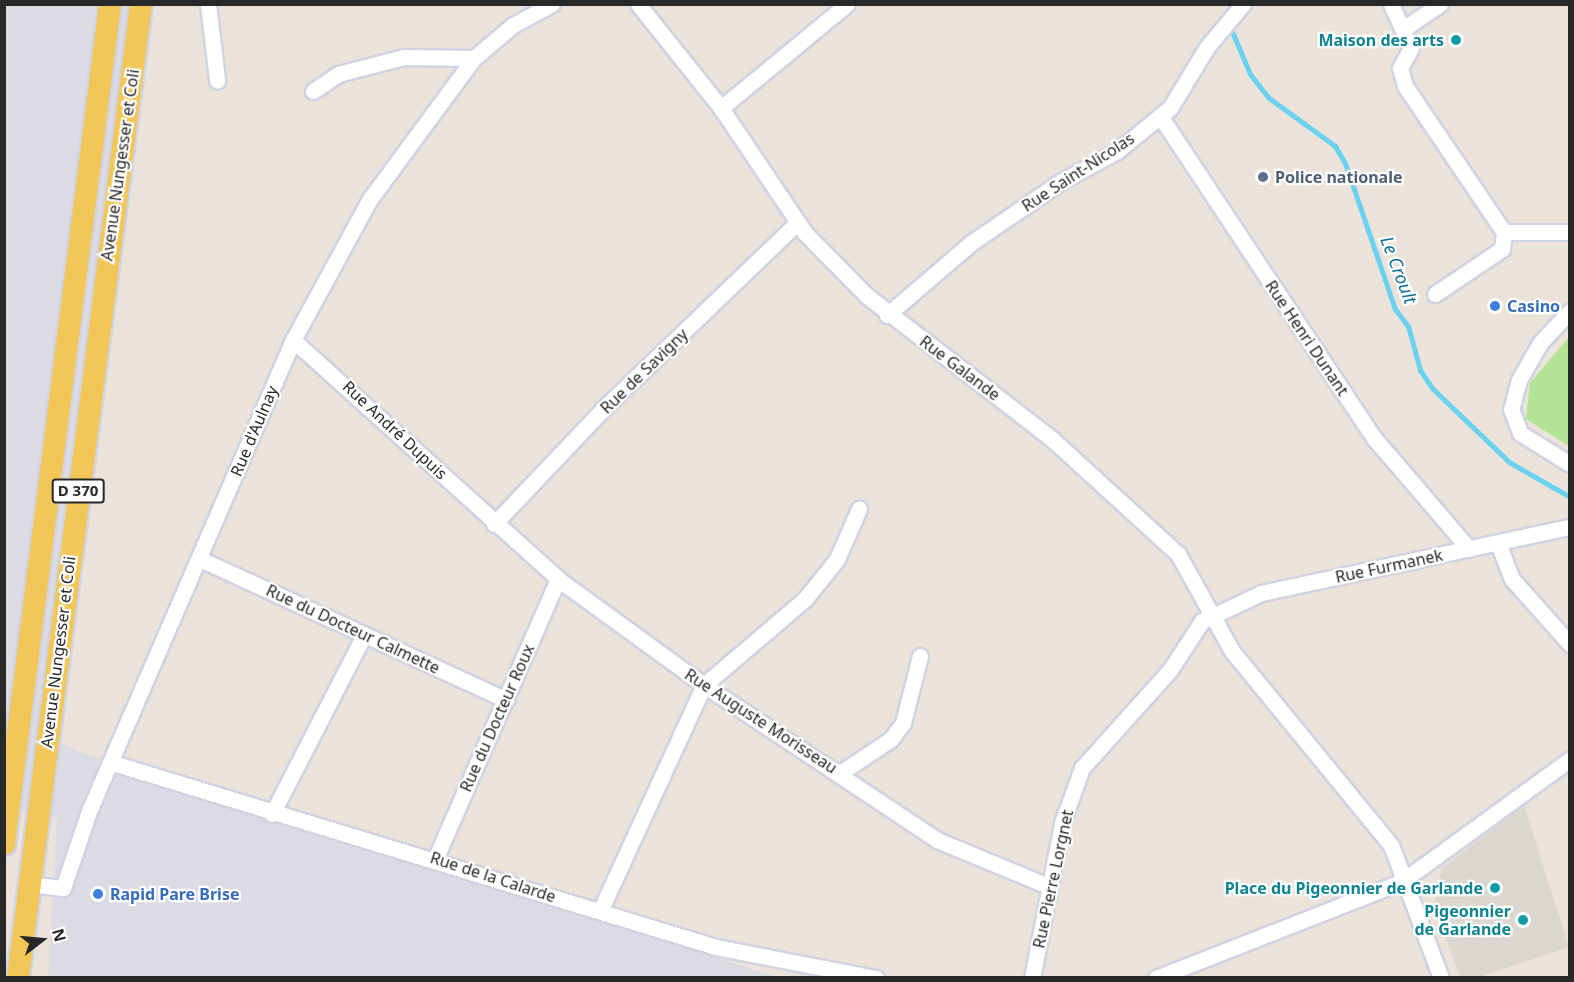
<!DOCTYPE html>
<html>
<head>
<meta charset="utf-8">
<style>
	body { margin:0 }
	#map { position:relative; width:1574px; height:982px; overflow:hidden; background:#ebe3d9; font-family:"Noto Sans",sans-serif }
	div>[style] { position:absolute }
	.industrial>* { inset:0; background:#dcdae3 }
	.green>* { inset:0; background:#b3e394 }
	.plaza>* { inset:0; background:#dbd6d0 }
	.stream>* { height:5px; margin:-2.5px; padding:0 2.5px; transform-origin:2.5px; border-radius:2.5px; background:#6ad2f0 }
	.roads { filter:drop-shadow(2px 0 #cfd3e2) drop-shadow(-2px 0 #cfd3e2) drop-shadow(0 2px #cfd3e2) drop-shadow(0 -2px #cfd3e2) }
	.minor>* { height:15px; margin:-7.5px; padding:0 7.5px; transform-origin:7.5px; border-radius:7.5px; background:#fff }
	.primary>* { height:22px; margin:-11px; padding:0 11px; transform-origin:11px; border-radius:11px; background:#f2c757 }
	.dots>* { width:16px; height:16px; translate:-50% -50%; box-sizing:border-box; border:3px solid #fff; border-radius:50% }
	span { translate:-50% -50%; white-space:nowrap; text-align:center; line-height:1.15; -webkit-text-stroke:4.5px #fff; paint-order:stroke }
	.shield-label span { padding:2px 4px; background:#fff; border:2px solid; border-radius:4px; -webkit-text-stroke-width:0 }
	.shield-label { font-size:15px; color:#282828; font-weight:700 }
	.culture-label { font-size:16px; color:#0d838f; font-weight:700 }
	.right { translate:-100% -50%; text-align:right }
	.street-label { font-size:16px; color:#282828 }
	.service-label { font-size:16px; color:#4e5e75; font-weight:700 }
	.left { translate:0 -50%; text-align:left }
	.shop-label { font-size:16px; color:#366cbe; font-weight:700 }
	.water-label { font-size:18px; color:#0b6f99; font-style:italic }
	.frame { position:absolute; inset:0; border:6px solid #282828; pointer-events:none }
	.north { position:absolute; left:12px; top:910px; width:60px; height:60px; -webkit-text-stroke:4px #fff; paint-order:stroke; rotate:74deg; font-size:16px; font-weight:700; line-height:24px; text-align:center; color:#282828 }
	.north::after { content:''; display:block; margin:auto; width:21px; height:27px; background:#282828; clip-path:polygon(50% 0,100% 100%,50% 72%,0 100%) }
</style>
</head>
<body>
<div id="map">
	<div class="industrial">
		<div style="clip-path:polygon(4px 5px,129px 5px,36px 731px,80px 752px,776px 977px,48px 977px,57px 818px,26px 812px,4px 818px)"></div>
	</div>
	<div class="green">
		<div style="clip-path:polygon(1569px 337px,1569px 446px,1526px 419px,1530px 383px)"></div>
	</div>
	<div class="plaza">
		<div style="clip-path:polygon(1524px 806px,1569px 947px,1480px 977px,1460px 977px,1434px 907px,1442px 868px)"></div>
	</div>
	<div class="stream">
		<div style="left:1231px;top:29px;width:49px;rotate:67.1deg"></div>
		<div style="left:1250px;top:74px;width:31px;rotate:52deg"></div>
		<div style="left:1269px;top:98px;width:82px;rotate:36deg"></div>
		<div style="left:1335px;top:146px;width:20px;rotate:60deg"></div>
		<div style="left:1345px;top:163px;width:154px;rotate:71.1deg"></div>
		<div style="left:1395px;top:309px;width:21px;rotate:53deg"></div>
		<div style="left:1408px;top:326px;width:46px;rotate:74.7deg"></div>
		<div style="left:1420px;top:370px;width:23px;rotate:56deg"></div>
		<div style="left:1433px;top:389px;width:105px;rotate:43.8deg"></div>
		<div style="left:1509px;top:462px;width:70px;rotate:29.8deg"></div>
	</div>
	<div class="roads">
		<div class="minor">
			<div style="left:208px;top:4px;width:77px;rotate:83.2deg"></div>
			<div style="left:638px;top:4px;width:133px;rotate:51.4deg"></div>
			<div style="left:721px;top:108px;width:151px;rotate:56.1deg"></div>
			<div style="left:805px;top:233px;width:88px;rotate:45.5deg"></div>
			<div style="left:867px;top:296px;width:235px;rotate:37.7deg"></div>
			<div style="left:1053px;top:440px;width:169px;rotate:42.4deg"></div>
			<div style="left:1178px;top:554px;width:111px;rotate:60.9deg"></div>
			<div style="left:1232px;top:651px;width:251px;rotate:50.7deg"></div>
			<div style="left:1391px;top:845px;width:142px;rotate:69.4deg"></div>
			<div style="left:1391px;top:4px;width:48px;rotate:65.6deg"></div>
			<div style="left:1411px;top:48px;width:23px;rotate:119deg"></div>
			<div style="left:1400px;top:68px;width:19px;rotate:74deg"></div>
			<div style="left:1405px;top:86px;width:176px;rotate:55.9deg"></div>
			<div style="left:1406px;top:27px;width:41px;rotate:-34.1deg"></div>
			<div style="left:313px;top:91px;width:30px;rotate:-34deg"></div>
			<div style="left:338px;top:74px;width:68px;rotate:-14.4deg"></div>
			<div style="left:404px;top:57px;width:70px;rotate:0.8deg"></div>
			<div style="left:721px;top:108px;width:163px;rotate:-39.5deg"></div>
			<div style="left:1160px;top:116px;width:387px;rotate:56.4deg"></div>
			<div style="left:1374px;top:438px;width:146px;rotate:49.4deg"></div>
			<div style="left:1504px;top:232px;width:66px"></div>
			<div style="left:1435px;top:294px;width:81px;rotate:-33.9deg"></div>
			<div style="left:1502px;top:249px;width:17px;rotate:-83deg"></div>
			<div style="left:1570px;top:311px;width:44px;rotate:133.2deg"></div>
			<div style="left:1540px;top:343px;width:43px;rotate:119.6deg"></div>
			<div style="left:1519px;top:380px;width:30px;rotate:105deg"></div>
			<div style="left:1511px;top:409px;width:26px;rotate:69deg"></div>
			<div style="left:1520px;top:433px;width:59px;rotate:31.8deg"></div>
			<div style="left:887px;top:315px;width:111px;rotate:-40.6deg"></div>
			<div style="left:971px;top:243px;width:108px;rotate:-34.4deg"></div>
			<div style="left:1060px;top:182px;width:65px;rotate:-28.5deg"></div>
			<div style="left:1117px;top:151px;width:68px;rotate:-39.1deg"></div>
			<div style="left:1170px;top:108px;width:71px;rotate:-58.8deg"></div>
			<div style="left:1207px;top:47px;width:56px;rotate:-50.1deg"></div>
			<div style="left:293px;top:340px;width:357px;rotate:42deg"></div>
			<div style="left:558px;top:579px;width:180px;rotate:36deg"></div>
			<div style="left:704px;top:685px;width:280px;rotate:33.6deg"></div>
			<div style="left:937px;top:840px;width:120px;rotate:22.5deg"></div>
			<div style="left:494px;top:524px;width:158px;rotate:-46.5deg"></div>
			<div style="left:603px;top:409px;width:270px;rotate:-43.8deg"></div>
			<div style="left:1498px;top:543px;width:39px;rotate:69deg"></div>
			<div style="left:1512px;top:579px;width:87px;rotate:48.3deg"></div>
			<div style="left:200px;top:559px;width:337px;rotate:24.7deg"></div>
			<div style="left:113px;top:763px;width:630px;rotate:16.97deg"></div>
			<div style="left:716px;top:947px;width:163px;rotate:11deg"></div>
			<div style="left:840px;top:773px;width:61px;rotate:-33.7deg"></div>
			<div style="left:891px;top:739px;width:20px;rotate:-53deg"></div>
			<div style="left:903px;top:723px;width:69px;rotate:-75.8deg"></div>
			<div style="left:272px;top:814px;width:201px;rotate:-62.8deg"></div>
			<div style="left:436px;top:857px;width:304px;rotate:-66.3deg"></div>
			<div style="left:29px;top:884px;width:34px;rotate:7deg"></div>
			<div style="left:63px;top:888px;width:81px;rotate:-71.3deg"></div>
			<div style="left:89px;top:811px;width:513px;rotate:-66.58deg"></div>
			<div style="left:293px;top:340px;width:161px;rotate:-61.4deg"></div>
			<div style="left:370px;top:199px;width:175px;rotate:-53.6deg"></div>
			<div style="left:474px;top:58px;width:51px;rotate:-40.2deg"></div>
			<div style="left:513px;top:25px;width:44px;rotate:-28.3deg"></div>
			<div style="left:600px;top:911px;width:249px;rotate:-65.3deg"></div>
			<div style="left:704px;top:685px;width:133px;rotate:-40.4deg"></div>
			<div style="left:805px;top:599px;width:51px;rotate:-51.3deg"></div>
			<div style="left:837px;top:559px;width:55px;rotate:-66.3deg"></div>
			<div style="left:1032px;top:978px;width:158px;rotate:-79deg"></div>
			<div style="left:1062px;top:823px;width:59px;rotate:-70deg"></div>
			<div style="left:1082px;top:768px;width:132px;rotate:-48.1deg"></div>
			<div style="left:1170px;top:670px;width:59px;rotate:-56.9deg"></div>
			<div style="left:1202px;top:621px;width:65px;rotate:-25.4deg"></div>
			<div style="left:1261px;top:593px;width:316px;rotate:-12.1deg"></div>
			<div style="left:1156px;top:978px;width:263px;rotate:-21.4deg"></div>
			<div style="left:1401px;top:882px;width:209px;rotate:-36deg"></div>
		</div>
		<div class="primary">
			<div style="left:4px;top:844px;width:847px;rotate:-82.81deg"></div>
			<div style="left:18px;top:978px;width:982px;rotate:-82.8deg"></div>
		</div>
	</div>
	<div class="dots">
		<div style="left:1456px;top:40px;background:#0f9aa8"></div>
		<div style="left:1263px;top:177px;background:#5c6f8a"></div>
		<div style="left:1495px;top:306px;background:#3f7fe0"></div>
		<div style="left:1495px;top:888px;background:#0f9aa8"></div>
		<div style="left:98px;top:894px;background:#3f7fe0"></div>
		<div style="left:1523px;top:920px;background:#0f9aa8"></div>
	</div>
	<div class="shield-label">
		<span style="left:78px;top:491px">D 370</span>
	</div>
	<div class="culture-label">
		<span class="right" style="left:1444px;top:40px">Maison des arts</span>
		<span class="right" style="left:1483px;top:888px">Place du Pigeonnier de Garlande</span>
		<span class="right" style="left:1511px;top:920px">Pigeonnier<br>de Garlande</span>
	</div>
	<div class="street-label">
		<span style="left:120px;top:165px;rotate:-82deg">Avenue Nungesser et Coli</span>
		<span style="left:1078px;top:172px;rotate:-33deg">Rue Saint-Nicolas</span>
		<span style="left:1307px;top:338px;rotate:56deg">Rue Henri Dunant</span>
		<span style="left:960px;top:368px;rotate:37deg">Rue Galande</span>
		<span style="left:644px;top:371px;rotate:-44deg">Rue de Savigny</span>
		<span style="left:395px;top:430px;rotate:43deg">Rue André Dupuis</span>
		<span style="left:254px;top:431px;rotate:-67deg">Rue d'Aulnay</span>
		<span style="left:1389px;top:566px;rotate:-12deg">Rue Furmanek</span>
		<span style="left:353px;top:629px;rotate:25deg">Rue du Docteur Calmette</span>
		<span style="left:58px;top:652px;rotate:-83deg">Avenue Nungesser et Coli</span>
		<span style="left:497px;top:718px;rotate:-66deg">Rue du Docteur Roux</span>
		<span style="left:761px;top:721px;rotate:33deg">Rue Auguste Morisseau</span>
		<span style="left:493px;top:877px;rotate:18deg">Rue de la Calarde</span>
		<span style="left:1053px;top:879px;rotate:-78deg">Rue Pierre Lorgnet</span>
	</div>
	<div class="service-label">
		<span class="left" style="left:1275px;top:177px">Police nationale</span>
	</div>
	<div class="shop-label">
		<span class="left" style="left:1507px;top:306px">Casino</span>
		<span class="left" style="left:110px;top:894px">Rapid Pare Brise</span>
	</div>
	<div class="water-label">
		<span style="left:1399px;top:270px;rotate:69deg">Le Croult</span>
	</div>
	<div class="frame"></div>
	<div class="north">N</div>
</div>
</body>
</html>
